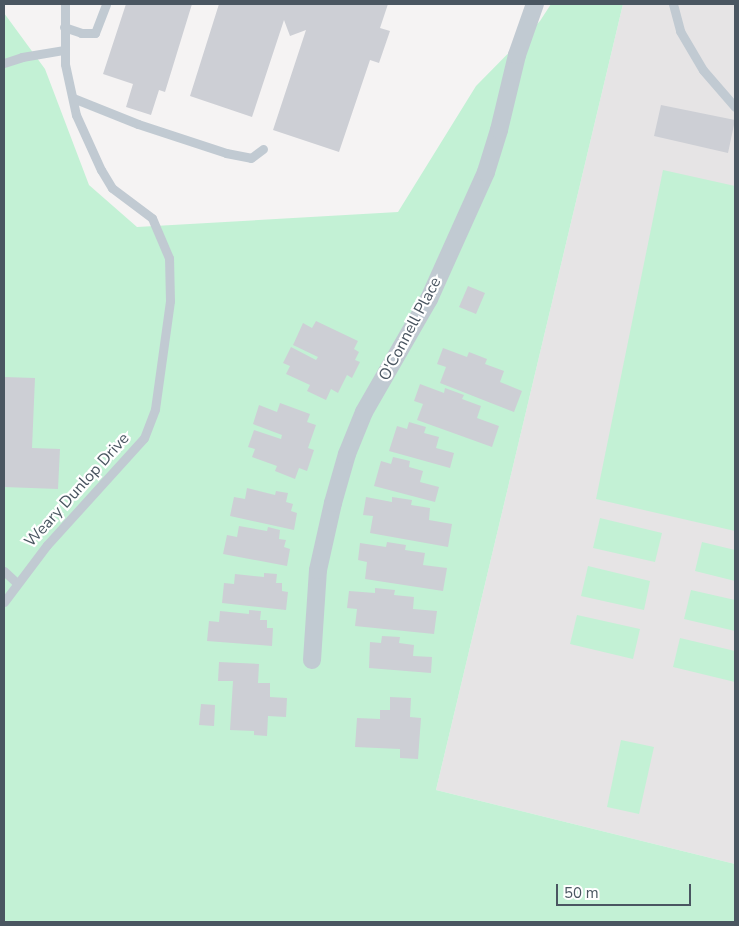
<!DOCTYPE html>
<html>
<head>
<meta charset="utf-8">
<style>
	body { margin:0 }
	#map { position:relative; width:739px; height:926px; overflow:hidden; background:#f5f3f3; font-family:"Nunito Sans",sans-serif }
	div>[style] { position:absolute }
	.education>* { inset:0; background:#e6e4e5 }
	.green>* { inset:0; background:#c3f1d5 }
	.building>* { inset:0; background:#cdcfd5 }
	.lane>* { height:9px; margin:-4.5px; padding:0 4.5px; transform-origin:4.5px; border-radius:4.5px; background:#c1cad2 }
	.street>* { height:18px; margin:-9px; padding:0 9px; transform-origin:9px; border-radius:9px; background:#c1cad2 }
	span { translate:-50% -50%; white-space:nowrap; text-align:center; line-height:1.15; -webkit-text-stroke:4.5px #fff; paint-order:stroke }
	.street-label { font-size:16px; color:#4a5661 }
	.frame { position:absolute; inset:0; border:5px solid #4a5661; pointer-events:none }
	.scale { position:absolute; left:556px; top:884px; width:135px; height:22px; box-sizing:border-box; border:2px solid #4a5661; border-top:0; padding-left:6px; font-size:15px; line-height:18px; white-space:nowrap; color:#4a5661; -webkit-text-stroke:4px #fff; paint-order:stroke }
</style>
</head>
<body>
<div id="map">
	<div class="education">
		<div style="clip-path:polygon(623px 4px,735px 4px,735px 864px,436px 790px)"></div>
	</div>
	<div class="green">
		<div style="clip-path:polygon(551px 4px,623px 4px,436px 790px,735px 864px,735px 922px,4px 922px,4px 13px,45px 69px,89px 185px,137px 227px,398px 212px,476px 86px,540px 21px)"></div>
		<div style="clip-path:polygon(663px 170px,735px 186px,735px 531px,596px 499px)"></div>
		<div style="clip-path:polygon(600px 518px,662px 533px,655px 562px,593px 548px)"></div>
		<div style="clip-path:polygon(702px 542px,735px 550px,735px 581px,695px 571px)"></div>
		<div style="clip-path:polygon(588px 566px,650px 581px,644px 610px,581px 596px)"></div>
		<div style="clip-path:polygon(691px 590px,735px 600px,735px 631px,684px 619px)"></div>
		<div style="clip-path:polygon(577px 615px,640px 629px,633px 659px,570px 644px)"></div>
		<div style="clip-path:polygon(680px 638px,735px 651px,735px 682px,673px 667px)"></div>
		<div style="clip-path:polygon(621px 740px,654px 747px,639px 814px,607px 807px)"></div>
	</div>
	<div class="building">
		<div style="clip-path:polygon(126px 4px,192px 4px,165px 92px,159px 90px,151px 115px,126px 107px,133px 84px,103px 74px)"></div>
		<div style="clip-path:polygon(219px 4px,388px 4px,380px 28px,390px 31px,379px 63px,370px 60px,339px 152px,273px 130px,306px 30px,290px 36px,284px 20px,252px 117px,190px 96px)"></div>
		<div style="clip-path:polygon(661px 105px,735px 120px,728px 153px,654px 136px)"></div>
		<div style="clip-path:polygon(468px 286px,485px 293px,476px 314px,459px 307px)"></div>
		<div style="clip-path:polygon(316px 321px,358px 341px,354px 349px,359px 352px,355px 360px,360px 362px,352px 378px,347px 375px,338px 393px,331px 389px,326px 400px,307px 391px,310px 385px,286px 374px,290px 366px,283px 363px,291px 347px,316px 360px,318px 357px,293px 345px,303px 323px,312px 328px)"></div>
		<div style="clip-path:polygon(443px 348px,467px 357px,469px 352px,487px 359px,485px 364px,504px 371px,500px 382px,522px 391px,514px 412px,440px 383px,446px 367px,437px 364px)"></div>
		<div style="clip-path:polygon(4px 377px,35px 378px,32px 448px,60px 449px,58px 489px,4px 487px)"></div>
		<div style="clip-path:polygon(420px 384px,444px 393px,445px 388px,464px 395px,462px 399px,481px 406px,477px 418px,499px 426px,492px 447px,417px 420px,423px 404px,414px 401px)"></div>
		<div style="clip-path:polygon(280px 403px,310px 414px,307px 422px,316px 425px,308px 448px,314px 450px,307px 471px,299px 468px,295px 479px,275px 471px,277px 466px,252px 457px,255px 449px,248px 447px,254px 430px,281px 439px,282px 435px,253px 424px,259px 405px,277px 412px)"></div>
		<div style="clip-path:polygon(409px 422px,426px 427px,424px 433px,439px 437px,436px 448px,454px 453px,450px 468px,389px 451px,397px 426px,407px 429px)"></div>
		<div style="clip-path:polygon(393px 457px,410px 461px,409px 467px,423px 471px,420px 482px,439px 487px,435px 502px,374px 486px,381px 461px,391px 464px)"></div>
		<div style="clip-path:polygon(247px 488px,275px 495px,276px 491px,288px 493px,286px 502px,293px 504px,291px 511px,297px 513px,294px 530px,230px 516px,234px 497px,245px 499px)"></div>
		<div style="clip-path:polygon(366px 497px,392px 502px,392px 497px,412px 500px,411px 505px,430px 508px,429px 520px,452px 524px,448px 547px,370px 533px,373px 516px,363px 515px)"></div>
		<div style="clip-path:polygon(239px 526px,267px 531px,268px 527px,280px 530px,279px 539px,286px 540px,284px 547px,290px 549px,287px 566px,223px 554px,227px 535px,237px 537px)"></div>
		<div style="clip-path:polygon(387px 542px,406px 545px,405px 550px,425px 553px,423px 565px,447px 568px,443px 591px,365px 579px,367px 562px,358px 560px,360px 543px,386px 547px)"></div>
		<div style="clip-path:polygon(264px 573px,277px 574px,276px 583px,282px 583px,282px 591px,288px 592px,286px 610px,222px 603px,224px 583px,234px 584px,235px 574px,264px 577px)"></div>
		<div style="clip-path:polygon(375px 588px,395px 590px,394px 595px,414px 597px,413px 609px,437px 611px,434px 634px,355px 626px,357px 609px,347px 608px,349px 591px,375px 593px)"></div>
		<div style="clip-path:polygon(249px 610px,261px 611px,260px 620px,267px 620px,267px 628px,273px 628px,272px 646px,207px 641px,209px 621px,219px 622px,220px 611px,249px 614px)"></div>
		<div style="clip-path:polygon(382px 636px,400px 637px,399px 643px,414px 645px,413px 656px,432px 657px,431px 673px,369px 668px,370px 642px,381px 643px)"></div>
		<div style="clip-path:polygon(219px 662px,259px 664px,258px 683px,270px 683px,270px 697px,287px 698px,286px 717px,268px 716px,267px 736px,254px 735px,254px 731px,230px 730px,233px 681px,218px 681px)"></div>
		<div style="clip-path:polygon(390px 697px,411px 698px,410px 717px,421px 718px,418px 759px,400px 758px,400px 749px,355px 747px,357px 718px,380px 719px,380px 710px,390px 710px)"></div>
		<div style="clip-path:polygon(201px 704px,215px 705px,214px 726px,199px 725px)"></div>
	</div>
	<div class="lane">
		<div style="left:673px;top:4px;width:28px;rotate:75deg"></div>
		<div style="left:680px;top:31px;width:45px;rotate:59.5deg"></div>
		<div style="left:703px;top:70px;width:49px;rotate:49.1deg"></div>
		<div style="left:64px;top:27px;width:18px;rotate:19deg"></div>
		<div style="left:81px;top:33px;width:14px"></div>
		<div style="left:95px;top:33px;width:31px;rotate:-69deg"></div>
		<div style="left:4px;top:63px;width:19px;rotate:-18deg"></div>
		<div style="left:22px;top:57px;width:43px;rotate:-9.5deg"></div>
		<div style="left:73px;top:98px;width:70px;rotate:21.8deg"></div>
		<div style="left:138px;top:124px;width:93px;rotate:18.2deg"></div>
		<div style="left:226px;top:153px;width:25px;rotate:11deg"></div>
		<div style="left:251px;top:158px;width:15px;rotate:-37deg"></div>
		<div style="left:4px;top:571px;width:18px;rotate:43deg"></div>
		<div style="left:4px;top:602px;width:71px;rotate:-53deg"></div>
		<div style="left:47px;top:545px;width:144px;rotate:-47.8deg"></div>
		<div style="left:144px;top:438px;width:31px;rotate:-69deg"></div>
		<div style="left:155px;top:409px;width:109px;rotate:-82.1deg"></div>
		<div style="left:170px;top:301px;width:43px;rotate:-91.3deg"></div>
		<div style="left:169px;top:258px;width:43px;rotate:-113deg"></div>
		<div style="left:152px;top:218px;width:50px;rotate:-143.1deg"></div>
		<div style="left:112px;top:188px;width:21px;rotate:-121deg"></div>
		<div style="left:101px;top:170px;width:60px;rotate:-114.4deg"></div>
		<div style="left:76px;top:115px;width:52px;rotate:-102.2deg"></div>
		<div style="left:65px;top:64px;width:60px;rotate:-90deg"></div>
	</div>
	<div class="street">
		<div style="left:312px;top:660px;width:90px;rotate:-86.2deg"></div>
		<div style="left:318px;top:570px;width:69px;rotate:-77.4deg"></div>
		<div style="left:333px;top:503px;width:51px;rotate:-74.1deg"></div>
		<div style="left:347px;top:454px;width:45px;rotate:-68deg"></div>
		<div style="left:364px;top:412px;width:130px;rotate:-60.1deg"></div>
		<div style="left:429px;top:299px;width:139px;rotate:-65.8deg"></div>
		<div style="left:486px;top:172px;width:44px;rotate:-72.8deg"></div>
		<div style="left:499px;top:130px;width:77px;rotate:-76.5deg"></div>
		<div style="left:517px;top:55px;width:54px;rotate:-70.6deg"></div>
	</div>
	<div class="street-label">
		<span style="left:410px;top:329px;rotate:-62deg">O'Connell Place</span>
		<span style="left:77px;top:490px;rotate:-48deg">Weary Dunlop Drive</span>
	</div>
	<div class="frame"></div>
	<div class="scale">50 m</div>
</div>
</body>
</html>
